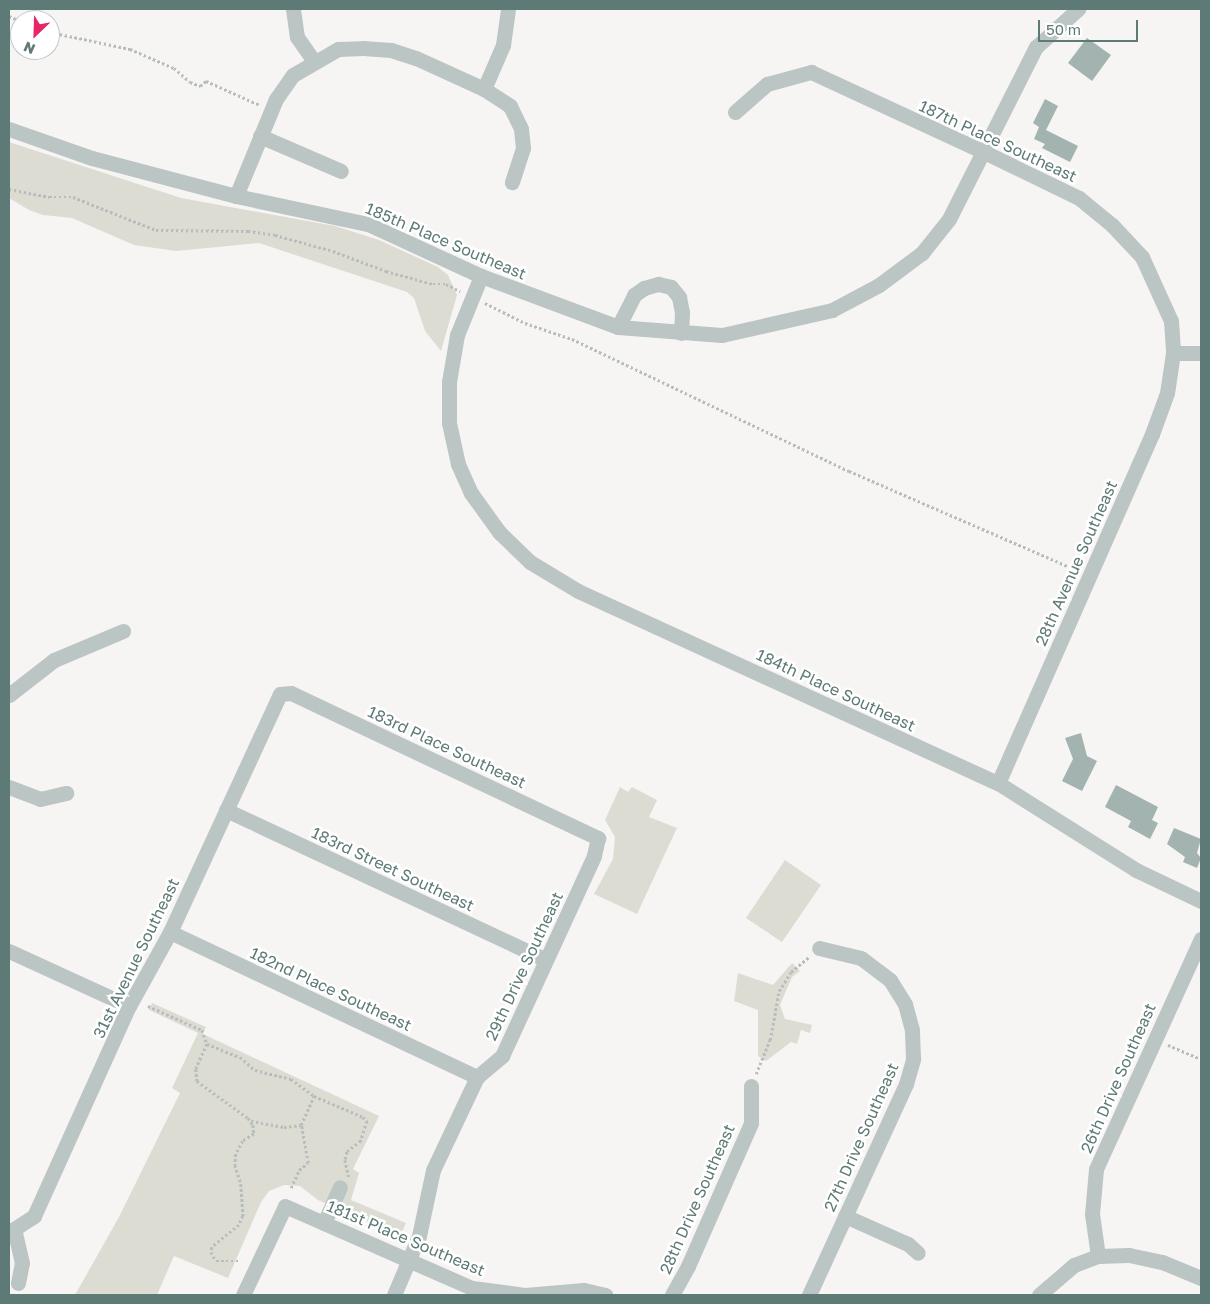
<!DOCTYPE html>
<html>
<head>
<meta charset="utf-8">
<style>
	body { margin:0 }
	#map { position:relative; width:1210px; height:1304px; overflow:hidden; background:#f7f5f4; font-family:"Golos Text",sans-serif }
	div>[style] { position:absolute }
	.green>* { inset:0; background:#dcdcd3 }
	.building>* { inset:0; background:#a2b3b0 }
	.path>* { height:2.5px; margin-top:-1.25px; transform-origin:0; background:repeating-linear-gradient(90deg,#b6bdbc 0 2.5px,transparent 0 5px) }
	.minor>* { height:15px; margin:-7.5px; padding:0 7.5px; transform-origin:7.5px; border-radius:7.5px; background:#bbc5c4 }
	span { translate:-50% -50%; white-space:nowrap; text-align:center; line-height:1.15; -webkit-text-stroke:5px #fff; paint-order:stroke }
	.street-label { font-size:16px; color:#5e7a76 }
	.frame { position:absolute; inset:0; border:10px solid #5e7a76; pointer-events:none }
	.north { position:absolute; left:10px; top:10px; width:50px; height:50px; box-sizing:border-box; background:#fff; border:1px solid #bfcac8; border-radius:50%; rotate:204deg; font-size:14px; font-weight:700; line-height:20px; text-align:center; color:#5e7a76 }
	.north::after { content:''; display:block; margin:auto; width:18px; height:22px; background:#e62668; clip-path:polygon(50% 0,100% 100%,50% 72%,0 100%) }
	.scale { position:absolute; left:1038px; top:20px; width:100px; height:22px; box-sizing:border-box; border:2px solid #5e7a76; border-top:0; padding-left:6px; font-size:15px; line-height:18px; white-space:nowrap; color:#5e7a76; -webkit-text-stroke:4px #fff; paint-order:stroke }
</style>
</head>
<body>
<div id="map">
	<div class="green">
		<div style="clip-path:polygon(9px 142px,181px 198px,335px 226px,379px 240px,438px 267px,448px 275px,457px 295px,441px 351px,425px 331px,414px 298px,407px 292px,259px 243px,176px 251px,134px 245px,72px 218px,43px 215px,29px 210px,9px 198px)"></div>
		<div style="clip-path:polygon(620px 787px,628px 792px,632px 787px,657px 800px,649px 817px,677px 828px,637px 914px,594px 894px,613px 859px,615px 837px,605px 820px)"></div>
		<div style="clip-path:polygon(785px 860px,821px 885px,782px 942px,746px 918px)"></div>
		<div style="clip-path:polygon(792px 963px,800px 971px,792px 977px,780px 1005px,785px 1019px,812px 1025px,810px 1033px,801px 1030px,797px 1044px,791px 1042px,766px 1061px,758px 1056px,758px 1010px,734px 1001px,738px 973px,773px 985px)"></div>
		<div style="clip-path:polygon(152px 1003px,206px 1027px,203px 1034px,379px 1116px,353px 1169px,359px 1173px,351px 1200px,406px 1223px,403px 1230px,395px 1234px,318px 1200px,300px 1186px,284px 1185px,269px 1191px,261px 1202px,228px 1278px,174px 1256px,157px 1295px,75px 1295px,119px 1217px,180px 1093px,172px 1088px,198px 1033px,149px 1010px)"></div>
	</div>
	<div class="building">
		<div style="clip-path:polygon(1087px 38px,1111px 55px,1092px 81px,1068px 63px)"></div>
		<div style="clip-path:polygon(1045px 99px,1058px 106px,1046px 130px,1078px 146px,1070px 162px,1042px 148px,1045px 144px,1034px 139px,1039px 127px,1033px 123px)"></div>
		<div style="clip-path:polygon(1081px 733px,1087px 756px,1097px 761px,1082px 791px,1062px 781px,1073px 759px,1065px 738px)"></div>
		<div style="clip-path:polygon(1116px 785px,1158px 807px,1152px 820px,1158px 823px,1150px 839px,1128px 827px,1131px 821px,1105px 807px)"></div>
		<div style="clip-path:polygon(1174px 828px,1201px 839px,1197px 853px,1201px 858px,1197px 868px,1183px 862px,1185px 857px,1167px 844px)"></div>
	</div>
	<div class="path">
		<div style="left:9px;top:16px;width:12px;rotate:24deg"></div>
		<div style="left:50px;top:32px;width:82px;rotate:12deg"></div>
		<div style="left:130px;top:49px;width:48px;rotate:23.4deg"></div>
		<div style="left:174px;top:68px;width:21px;rotate:41deg"></div>
		<div style="left:190px;top:82px;width:11px;rotate:22deg"></div>
		<div style="left:200px;top:86px;width:8px;rotate:-40deg"></div>
		<div style="left:206px;top:81px;width:59px;rotate:24deg"></div>
		<div style="left:9px;top:189px;width:41px;rotate:11.3deg"></div>
		<div style="left:49px;top:197px;width:24px"></div>
		<div style="left:73px;top:197px;width:89px;rotate:21.7deg"></div>
		<div style="left:156px;top:230px;width:92px;rotate:0.6deg"></div>
		<div style="left:248px;top:231px;width:27px;rotate:8deg"></div>
		<div style="left:275px;top:235px;width:60px;rotate:15.4deg"></div>
		<div style="left:333px;top:251px;width:57px;rotate:20.7deg"></div>
		<div style="left:386px;top:271px;width:49px;rotate:15.5deg"></div>
		<div style="left:433px;top:284px;width:13px"></div>
		<div style="left:446px;top:284px;width:16px;rotate:27deg"></div>
		<div style="left:485px;top:303px;width:45px;rotate:26.6deg"></div>
		<div style="left:525px;top:323px;width:50px;rotate:18.8deg"></div>
		<div style="left:572px;top:339px;width:307px;rotate:25.5deg"></div>
		<div style="left:849px;top:471px;width:249px;rotate:23.5deg"></div>
		<div style="left:148px;top:1006px;width:59px;rotate:24deg"></div>
		<div style="left:202px;top:1030px;width:15px;rotate:70deg"></div>
		<div style="left:207px;top:1044px;width:35px;rotate:22deg"></div>
		<div style="left:240px;top:1057px;width:20px;rotate:41deg"></div>
		<div style="left:255px;top:1070px;width:37px;rotate:14deg"></div>
		<div style="left:291px;top:1079px;width:29px;rotate:36deg"></div>
		<div style="left:314px;top:1096px;width:53px;rotate:23.2deg"></div>
		<div style="left:363px;top:1117px;width:6px;rotate:45deg"></div>
		<div style="left:367px;top:1121px;width:21px;rotate:107deg"></div>
		<div style="left:361px;top:1141px;width:18px;rotate:142deg"></div>
		<div style="left:347px;top:1152px;width:8px;rotate:104deg"></div>
		<div style="left:345px;top:1160px;width:17px;rotate:77deg"></div>
		<div style="left:207px;top:1044px;width:27px;rotate:114deg"></div>
		<div style="left:196px;top:1069px;width:12px;rotate:85deg"></div>
		<div style="left:197px;top:1081px;width:63px;rotate:36deg"></div>
		<div style="left:248px;top:1118px;width:9px;rotate:54deg"></div>
		<div style="left:253px;top:1125px;width:9px;rotate:84deg"></div>
		<div style="left:254px;top:1134px;width:13px;rotate:148deg"></div>
		<div style="left:243px;top:1141px;width:15px;rotate:118deg"></div>
		<div style="left:236px;top:1154px;width:11px;rotate:95deg"></div>
		<div style="left:235px;top:1165px;width:20px;rotate:72deg"></div>
		<div style="left:241px;top:1184px;width:32px;rotate:86deg"></div>
		<div style="left:243px;top:1216px;width:10px;rotate:114deg"></div>
		<div style="left:239px;top:1225px;width:35px;rotate:141deg"></div>
		<div style="left:212px;top:1247px;width:5px;rotate:101deg"></div>
		<div style="left:211px;top:1252px;width:10px;rotate:61deg"></div>
		<div style="left:216px;top:1261px;width:24px"></div>
		<div style="left:1168px;top:1045px;width:36px;rotate:23deg"></div>
		<div style="left:756px;top:1074px;width:37px;rotate:-68deg"></div>
		<div style="left:770px;top:1040px;width:50px;rotate:-79.6deg"></div>
		<div style="left:779px;top:991px;width:22px;rotate:-58deg"></div>
		<div style="left:791px;top:972px;width:23px;rotate:-40deg"></div>
		<div style="left:251px;top:1121px;width:34px;rotate:10deg"></div>
		<div style="left:284px;top:1127px;width:17px;rotate:-7deg"></div>
		<div style="left:301px;top:1125px;width:32px;rotate:-66deg"></div>
		<div style="left:291px;top:1188px;width:20px;rotate:-66deg"></div>
		<div style="left:299px;top:1170px;width:11px;rotate:-38deg"></div>
		<div style="left:308px;top:1163px;width:39px;rotate:-100deg"></div>
	</div>
	<div class="minor">
		<div style="left:293px;top:9px;width:28px;rotate:82deg"></div>
		<div style="left:297px;top:37px;width:29px;rotate:55deg"></div>
		<div style="left:484px;top:89px;width:48px;rotate:-66.6deg"></div>
		<div style="left:503px;top:45px;width:36px;rotate:-82deg"></div>
		<div style="left:735px;top:112px;width:43px;rotate:-41.2deg"></div>
		<div style="left:767px;top:84px;width:46px;rotate:-15.3deg"></div>
		<div style="left:811px;top:72px;width:191px;rotate:24.8deg"></div>
		<div style="left:984px;top:152px;width:106px;rotate:25.8deg"></div>
		<div style="left:1079px;top:198px;width:43px;rotate:39.3deg"></div>
		<div style="left:1112px;top:225px;width:44px;rotate:46.8deg"></div>
		<div style="left:1142px;top:257px;width:70px;rotate:65.6deg"></div>
		<div style="left:1171px;top:321px;width:32px;rotate:86deg"></div>
		<div style="left:1173px;top:353px;width:40px;rotate:98.5deg"></div>
		<div style="left:1167px;top:393px;width:44px;rotate:110.1deg"></div>
		<div style="left:1152px;top:434px;width:381px;rotate:113.8deg"></div>
		<div style="left:9px;top:129px;width:88px;rotate:19.3deg"></div>
		<div style="left:92px;top:158px;width:149px;rotate:14.8deg"></div>
		<div style="left:236px;top:196px;width:135px;rotate:12deg"></div>
		<div style="left:368px;top:224px;width:124px;rotate:24.7deg"></div>
		<div style="left:481px;top:276px;width:146px;rotate:20.4deg"></div>
		<div style="left:618px;top:327px;width:104px;rotate:4.4deg"></div>
		<div style="left:722px;top:335px;width:113px;rotate:-12.8deg"></div>
		<div style="left:832px;top:310px;width:53px;rotate:-28deg"></div>
		<div style="left:879px;top:285px;width:54px;rotate:-36.7deg"></div>
		<div style="left:922px;top:253px;width:43px;rotate:-51.5deg"></div>
		<div style="left:949px;top:219px;width:193px;rotate:-63.2deg"></div>
		<div style="left:1036px;top:47px;width:57px;rotate:-42.1deg"></div>
		<div style="left:260px;top:136px;width:88px;rotate:23.4deg"></div>
		<div style="left:236px;top:196px;width:105px;rotate:-67.6deg"></div>
		<div style="left:276px;top:99px;width:29px;rotate:-55deg"></div>
		<div style="left:293px;top:75px;width:52px;rotate:-30deg"></div>
		<div style="left:338px;top:49px;width:25px;rotate:-2deg"></div>
		<div style="left:363px;top:48px;width:28px;rotate:4deg"></div>
		<div style="left:391px;top:50px;width:26px;rotate:18deg"></div>
		<div style="left:416px;top:58px;width:75px;rotate:24.5deg"></div>
		<div style="left:484px;top:89px;width:31px;rotate:33deg"></div>
		<div style="left:510px;top:106px;width:25px;rotate:64deg"></div>
		<div style="left:521px;top:129px;width:19px;rotate:84deg"></div>
		<div style="left:523px;top:148px;width:36px;rotate:108deg"></div>
		<div style="left:481px;top:276px;width:64px;rotate:112.1deg"></div>
		<div style="left:457px;top:335px;width:48px;rotate:99.7deg"></div>
		<div style="left:449px;top:382px;width:41px;rotate:90deg"></div>
		<div style="left:449px;top:423px;width:42px;rotate:77.6deg"></div>
		<div style="left:458px;top:464px;width:32px;rotate:66deg"></div>
		<div style="left:471px;top:493px;width:48px;rotate:54.3deg"></div>
		<div style="left:499px;top:532px;width:43px;rotate:44.1deg"></div>
		<div style="left:530px;top:562px;width:56px;rotate:31.1deg"></div>
		<div style="left:578px;top:591px;width:462px;rotate:24.6deg"></div>
		<div style="left:998px;top:783px;width:163px;rotate:32.2deg"></div>
		<div style="left:1136px;top:870px;width:72px;rotate:25.5deg"></div>
		<div style="left:618px;top:327px;width:36px;rotate:-63deg"></div>
		<div style="left:634px;top:295px;width:12px;rotate:-35deg"></div>
		<div style="left:644px;top:288px;width:15px;rotate:-16deg"></div>
		<div style="left:658px;top:284px;width:13px;rotate:13deg"></div>
		<div style="left:671px;top:287px;width:13px;rotate:51deg"></div>
		<div style="left:679px;top:297px;width:16px;rotate:79deg"></div>
		<div style="left:682px;top:313px;width:20px;rotate:93deg"></div>
		<div style="left:1173px;top:353px;width:28px"></div>
		<div style="left:9px;top:695px;width:57px;rotate:-37.9deg"></div>
		<div style="left:54px;top:660px;width:75px;rotate:-22.8deg"></div>
		<div style="left:9px;top:787px;width:33px;rotate:21deg"></div>
		<div style="left:40px;top:799px;width:27px;rotate:-13deg"></div>
		<div style="left:226px;top:810px;width:353px;rotate:25.1deg"></div>
		<div style="left:170px;top:932px;width:340px;rotate:25.3deg"></div>
		<div style="left:9px;top:951px;width:132px;rotate:24.6deg"></div>
		<div style="left:845px;top:1216px;width:69px;rotate:24deg"></div>
		<div style="left:908px;top:1244px;width:13px;rotate:42deg"></div>
		<div style="left:324px;top:1223px;width:39px;rotate:-66deg"></div>
		<div style="left:1098px;top:1256px;width:42px;rotate:-98.1deg"></div>
		<div style="left:1092px;top:1214px;width:45px;rotate:-84.9deg"></div>
		<div style="left:1096px;top:1169px;width:253px;rotate:-65.5deg"></div>
		<div style="left:18px;top:1283px;width:20px;rotate:-79deg"></div>
		<div style="left:22px;top:1263px;width:35px;rotate:-103deg"></div>
		<div style="left:14px;top:1229px;width:24px;rotate:-33deg"></div>
		<div style="left:34px;top:1216px;width:230px;rotate:-65.7deg"></div>
		<div style="left:129px;top:1006px;width:85px;rotate:-61deg"></div>
		<div style="left:170px;top:932px;width:262px;rotate:-65.2deg"></div>
		<div style="left:280px;top:694px;width:11px;rotate:-5deg"></div>
		<div style="left:291px;top:693px;width:340px;rotate:25.3deg"></div>
		<div style="left:598px;top:838px;width:18px;rotate:103deg"></div>
		<div style="left:594px;top:856px;width:220px;rotate:114.7deg"></div>
		<div style="left:502px;top:1056px;width:33px;rotate:140deg"></div>
		<div style="left:477px;top:1077px;width:103px;rotate:115.3deg"></div>
		<div style="left:433px;top:1170px;width:67px;rotate:102deg"></div>
		<div style="left:419px;top:1236px;width:64px;rotate:113deg"></div>
		<div style="left:243px;top:1295px;width:98px;rotate:-64.7deg"></div>
		<div style="left:285px;top:1206px;width:204px;rotate:23.7deg"></div>
		<div style="left:472px;top:1288px;width:53px;rotate:7.5deg"></div>
		<div style="left:525px;top:1295px;width:59px;rotate:-4.8deg"></div>
		<div style="left:584px;top:1290px;width:22px;rotate:13deg"></div>
		<div style="left:672px;top:1295px;width:33px;rotate:-61deg"></div>
		<div style="left:688px;top:1266px;width:156px;rotate:-66.2deg"></div>
		<div style="left:751px;top:1123px;width:37px;rotate:-90deg"></div>
		<div style="left:809px;top:1295px;width:232px;rotate:-65.3deg"></div>
		<div style="left:906px;top:1084px;width:26px;rotate:-74deg"></div>
		<div style="left:913px;top:1059px;width:29px;rotate:-92deg"></div>
		<div style="left:912px;top:1030px;width:27px;rotate:-105deg"></div>
		<div style="left:905px;top:1004px;width:28px;rotate:-122deg"></div>
		<div style="left:890px;top:980px;width:36px;rotate:-143deg"></div>
		<div style="left:861px;top:958px;width:43px;rotate:-166.6deg"></div>
		<div style="left:1039px;top:1295px;width:46px;rotate:-40.6deg"></div>
		<div style="left:1074px;top:1265px;width:26px;rotate:-21deg"></div>
		<div style="left:1098px;top:1256px;width:31px;rotate:-2deg"></div>
		<div style="left:1129px;top:1255px;width:34px;rotate:12deg"></div>
		<div style="left:1162px;top:1262px;width:42px;rotate:22.3deg"></div>
	</div>
	<div class="street-label">
		<span style="left:998px;top:141px;rotate:25deg">187th Place Southeast</span>
		<span style="left:446px;top:241px;rotate:23deg">185th Place Southeast</span>
		<span style="left:1076px;top:563px;rotate:-66deg">28th Avenue Southeast</span>
		<span style="left:836px;top:690px;rotate:25deg">184th Place Southeast</span>
		<span style="left:447px;top:747px;rotate:25deg">183rd Place Southeast</span>
		<span style="left:393px;top:869px;rotate:25deg">183rd Street Southeast</span>
		<span style="left:136px;top:958px;rotate:-64deg">31st Avenue Southeast</span>
		<span style="left:524px;top:966px;rotate:-65deg">29th Drive Southeast</span>
		<span style="left:331px;top:989px;rotate:25deg">182nd Place Southeast</span>
		<span style="left:1118px;top:1078px;rotate:-66deg">26th Drive Southeast</span>
		<span style="left:861px;top:1137px;rotate:-66deg">27th Drive Southeast</span>
		<span style="left:697px;top:1199px;rotate:-66deg">28th Drive Southeast</span>
		<span style="left:406px;top:1238px;rotate:23deg">181st Place Southeast</span>
	</div>
	<div class="frame"></div>
	<div class="north">N</div>
	<div class="scale">50 m</div>
</div>
</body>
</html>
